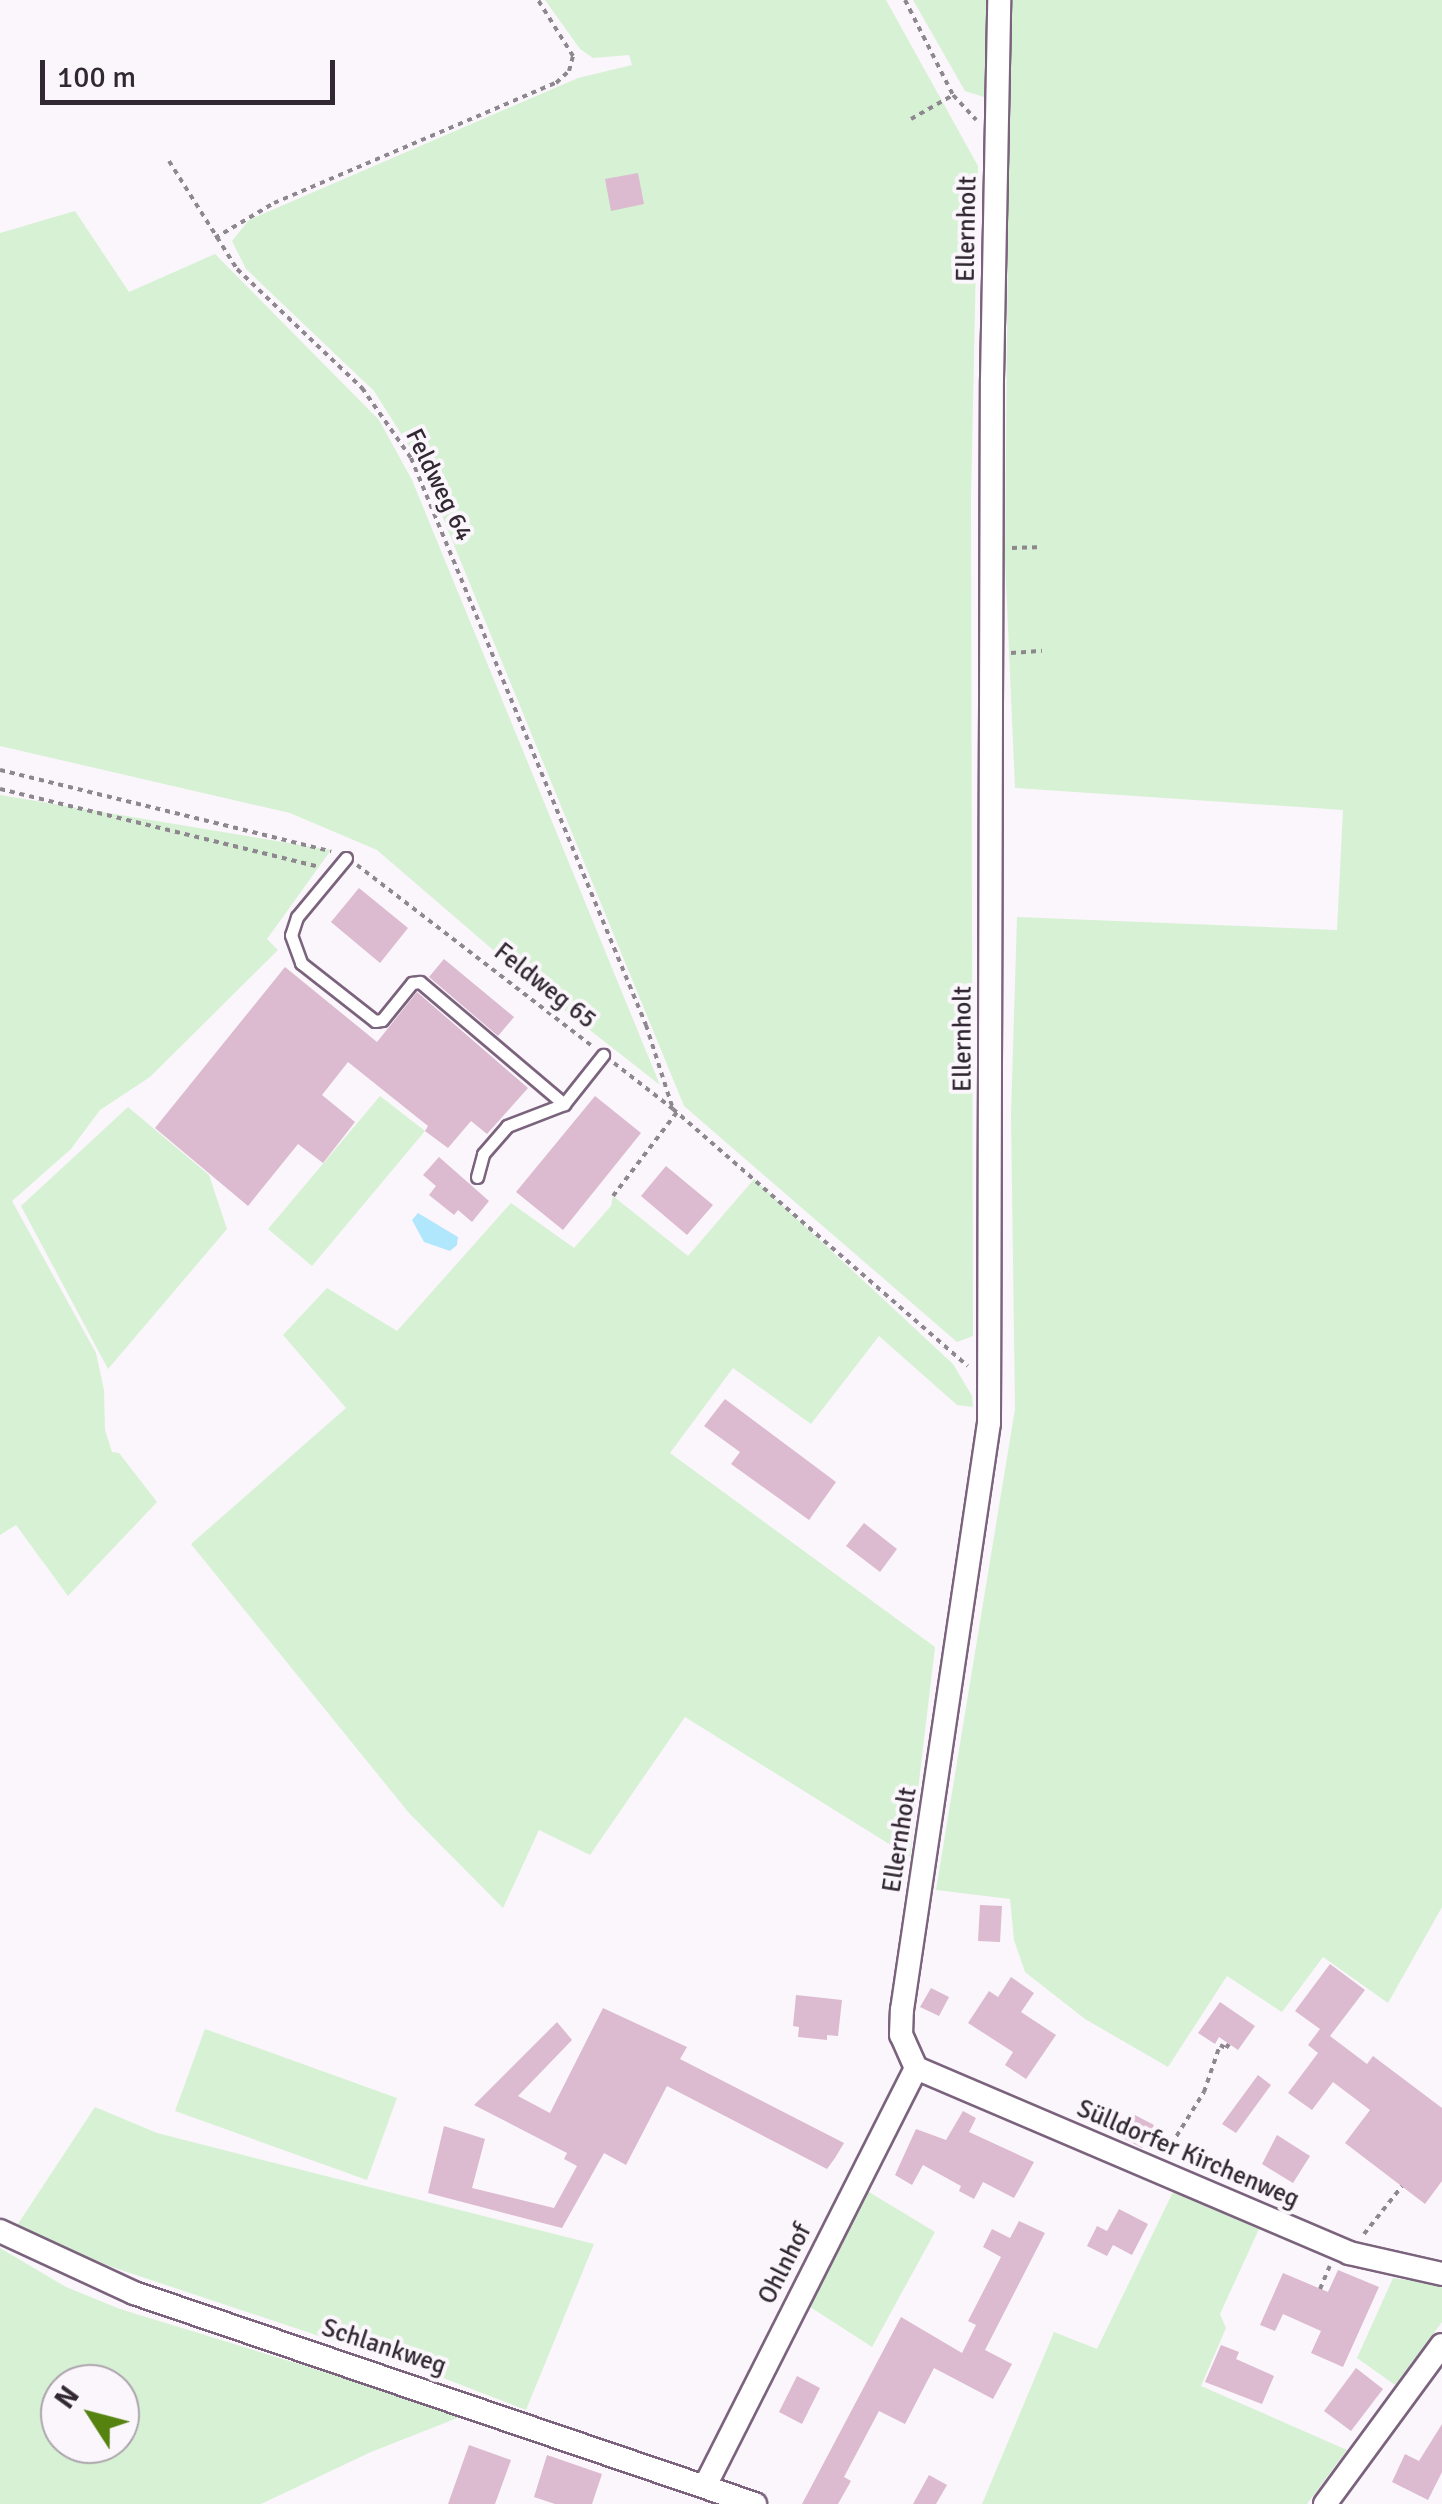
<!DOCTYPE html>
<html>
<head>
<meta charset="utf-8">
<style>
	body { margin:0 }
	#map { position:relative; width:1442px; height:2504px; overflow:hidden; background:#fbf6fc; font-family:Signika,sans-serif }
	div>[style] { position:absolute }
	.green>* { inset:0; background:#d7f1d4 }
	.water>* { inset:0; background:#b1e7fc }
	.building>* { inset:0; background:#dcbad0 }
	.path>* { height:4px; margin-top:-2px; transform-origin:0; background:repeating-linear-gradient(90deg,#8f8790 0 5px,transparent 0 10px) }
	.roads { filter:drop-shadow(2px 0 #7b637d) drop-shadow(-2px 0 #7b637d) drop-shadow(0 2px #7b637d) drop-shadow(0 -2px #7b637d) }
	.service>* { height:11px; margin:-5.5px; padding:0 5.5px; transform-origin:5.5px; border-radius:5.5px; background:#fff }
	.minor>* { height:22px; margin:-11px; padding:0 11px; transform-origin:11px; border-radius:11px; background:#fff }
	span { translate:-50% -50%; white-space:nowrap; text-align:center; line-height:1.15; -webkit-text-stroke:8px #fbf6fc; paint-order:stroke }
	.street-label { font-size:25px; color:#322833 }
	.north { position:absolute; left:40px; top:2364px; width:100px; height:100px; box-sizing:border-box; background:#fbf6fc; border:2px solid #aba4ac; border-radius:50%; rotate:306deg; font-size:28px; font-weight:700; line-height:40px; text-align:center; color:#322833 }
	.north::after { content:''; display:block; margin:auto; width:35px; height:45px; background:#568310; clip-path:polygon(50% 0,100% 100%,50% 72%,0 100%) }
	.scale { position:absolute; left:40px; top:60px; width:295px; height:45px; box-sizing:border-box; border:5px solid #322833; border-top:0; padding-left:12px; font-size:30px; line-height:35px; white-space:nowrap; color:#322833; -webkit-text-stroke:8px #fbf6fc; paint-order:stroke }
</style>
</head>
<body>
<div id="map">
	<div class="green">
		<div style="clip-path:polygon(545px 0,886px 0,978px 166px,971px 498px,973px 1336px,957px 1342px,684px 1106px,422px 467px,374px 391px,246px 269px,232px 241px,249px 220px,578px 78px,632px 65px,629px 55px,593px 58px,580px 49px)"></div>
		<div style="clip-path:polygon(913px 0,987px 0,984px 97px,965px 91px)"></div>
		<div style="clip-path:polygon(1010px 0,1442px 0,1442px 1907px,1388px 2003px,1323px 1957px,1282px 2012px,1227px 1976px,1168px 2067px,1085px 2019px,1025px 1972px,1014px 1940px,1010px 1899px,936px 1890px,1015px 1409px,1011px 1114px,1017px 917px,1337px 930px,1343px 810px,1015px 788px,1005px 559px)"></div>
		<div style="clip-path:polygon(75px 211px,129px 292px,215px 254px,379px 420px,412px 480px,660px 1085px,550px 999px,377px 850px,290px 813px,0 746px,0 233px)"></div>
		<div style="clip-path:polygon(0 795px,331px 850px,267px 939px,278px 950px,150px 1077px,100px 1110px,71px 1149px,12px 1201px,96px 1353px,104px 1390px,105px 1430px,112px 1452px,119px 1453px,157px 1502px,68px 1596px,16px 1525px,0 1535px)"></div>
		<div style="clip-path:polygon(380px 1096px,425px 1131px,312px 1266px,268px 1229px)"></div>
		<div style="clip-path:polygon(128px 1107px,209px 1175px,227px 1229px,108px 1369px,21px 1206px)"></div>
		<div style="clip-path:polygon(754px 1179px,953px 1364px,972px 1396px,973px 1407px,957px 1405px,879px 1336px,811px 1424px,733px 1368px,670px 1453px,935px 1647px,910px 1857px,685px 1717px,590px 1855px,539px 1830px,503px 1908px,409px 1813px,191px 1544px,346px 1408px,283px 1335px,327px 1288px,397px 1331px,511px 1203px,574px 1248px,611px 1206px,613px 1196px,688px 1256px)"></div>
		<div style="clip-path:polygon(205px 2029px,397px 2098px,367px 2180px,175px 2111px)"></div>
		<div style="clip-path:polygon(95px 2107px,157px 2133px,594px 2244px,526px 2410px,433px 2374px,109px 2266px,16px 2227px)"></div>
		<div style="clip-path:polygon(864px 2189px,935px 2232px,872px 2347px,804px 2303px)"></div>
		<div style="clip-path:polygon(1173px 2192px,1259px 2229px,1220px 2314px,1226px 2328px,1201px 2386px,1347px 2450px,1307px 2504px,982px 2504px,1054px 2332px,1097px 2349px)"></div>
		<div style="clip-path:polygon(evenodd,0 2248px,66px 2287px,120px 2309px,465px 2415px,371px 2452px,261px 2504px,0 2504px,0 2248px,60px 2384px,120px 2384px,120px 2444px,60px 2444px,60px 2384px)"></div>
		<div style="clip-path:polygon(1393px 2278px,1442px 2285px,1442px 2322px,1395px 2385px,1357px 2358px)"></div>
	</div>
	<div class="water">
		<div style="clip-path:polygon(418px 1213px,458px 1237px,457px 1245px,450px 1251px,424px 1242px,412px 1220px)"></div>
	</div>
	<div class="building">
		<div style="clip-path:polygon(638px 173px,644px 204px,611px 211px,605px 179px)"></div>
		<div style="clip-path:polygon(359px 888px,408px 928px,380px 963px,331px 922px)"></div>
		<div style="clip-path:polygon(444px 959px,514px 1017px,498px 1036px,429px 977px)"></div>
		<div style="clip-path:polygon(285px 967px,377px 1042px,417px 992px,528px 1088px,487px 1134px,471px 1121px,448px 1148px,425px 1131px,428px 1126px,348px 1062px,322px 1095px,355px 1122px,323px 1163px,298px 1144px,248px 1206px,155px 1128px)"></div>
		<div style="clip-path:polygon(595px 1096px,641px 1133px,563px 1230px,516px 1192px)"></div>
		<div style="clip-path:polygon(439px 1157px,489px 1201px,472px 1222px,458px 1210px,454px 1215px,429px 1195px,436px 1186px,423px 1175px)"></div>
		<div style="clip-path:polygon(666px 1166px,713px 1205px,687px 1235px,641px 1196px)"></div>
		<div style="clip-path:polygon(725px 1399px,836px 1482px,809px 1520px,731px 1464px,740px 1452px,704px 1426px)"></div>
		<div style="clip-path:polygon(864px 1523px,897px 1549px,880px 1572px,846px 1546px)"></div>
		<div style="clip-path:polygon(980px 1905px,1002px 1906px,1000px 1942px,978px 1941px)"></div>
		<div style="clip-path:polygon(1330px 1964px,1365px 1990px,1330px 2036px,1367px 2064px,1373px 2056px,1442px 2108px,1442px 2181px,1425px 2204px,1345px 2143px,1370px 2110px,1333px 2082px,1312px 2110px,1288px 2093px,1318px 2053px,1308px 2045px,1320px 2029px,1295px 2011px)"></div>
		<div style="clip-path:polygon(1011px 1977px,1034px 1993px,1021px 2012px,1056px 2035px,1026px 2079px,1005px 2065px,1013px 2052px,968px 2023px,989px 1991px,998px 1997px)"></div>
		<div style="clip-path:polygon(931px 1988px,949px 1997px,939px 2016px,920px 2007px)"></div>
		<div style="clip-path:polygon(796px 1995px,842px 2000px,838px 2036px,827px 2035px,827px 2040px,798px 2037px,799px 2027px,793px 2026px)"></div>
		<div style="clip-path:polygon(1220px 2002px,1255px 2026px,1238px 2050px,1219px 2037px,1215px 2044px,1198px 2033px)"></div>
		<div style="clip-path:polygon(603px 2008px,687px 2047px,680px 2059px,844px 2143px,835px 2158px,827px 2169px,667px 2086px,626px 2165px,604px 2153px,562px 2228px,428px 2193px,444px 2126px,485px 2139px,472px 2188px,554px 2208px,577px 2166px,564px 2159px,567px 2153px,474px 2105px,557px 2022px,572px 2040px,518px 2096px,550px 2113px)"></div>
		<div style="clip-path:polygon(1258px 2075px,1271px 2085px,1236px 2133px,1222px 2124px)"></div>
		<div style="clip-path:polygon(963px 2111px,976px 2118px,969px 2132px,1034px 2162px,1014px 2198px,983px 2182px,974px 2199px,959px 2191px,961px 2186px,923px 2165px,912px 2185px,895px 2175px,916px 2129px,946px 2140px)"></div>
		<div style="clip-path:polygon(1135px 2115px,1154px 2125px,1142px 2148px,1117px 2135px,1126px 2118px,1132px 2121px)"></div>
		<div style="clip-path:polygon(1277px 2135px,1310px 2156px,1293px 2183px,1262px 2164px)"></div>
		<div style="clip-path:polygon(1119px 2209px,1148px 2224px,1132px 2255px,1113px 2245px,1107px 2256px,1087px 2246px,1097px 2226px,1107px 2231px)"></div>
		<div style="clip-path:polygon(1019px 2221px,1045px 2233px,985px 2350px,1012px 2364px,993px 2399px,934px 2368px,905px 2424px,879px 2411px,844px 2477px,851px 2481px,838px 2504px,802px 2504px,901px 2317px,962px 2353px,976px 2325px,968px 2321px,1001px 2257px,983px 2247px,992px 2229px,1010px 2238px)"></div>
		<div style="clip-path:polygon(1338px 2270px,1379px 2287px,1343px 2367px,1311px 2353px,1321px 2331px,1283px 2314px,1275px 2331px,1260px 2325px,1283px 2273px,1328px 2292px)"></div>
		<div style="clip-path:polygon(1221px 2345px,1239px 2352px,1236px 2359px,1274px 2376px,1262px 2404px,1205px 2382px)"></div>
		<div style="clip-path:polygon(1356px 2368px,1383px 2389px,1351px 2431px,1324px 2411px)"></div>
		<div style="clip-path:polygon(797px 2376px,820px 2388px,802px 2424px,779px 2412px)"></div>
		<div style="clip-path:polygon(1442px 2424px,1442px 2472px,1428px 2500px,1392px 2482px,1405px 2454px,1419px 2461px)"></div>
		<div style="clip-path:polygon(469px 2445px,511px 2460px,495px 2504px,448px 2504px)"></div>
		<div style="clip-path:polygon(547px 2455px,602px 2474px,592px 2504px,555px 2504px,534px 2497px)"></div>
		<div style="clip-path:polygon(929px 2475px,947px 2485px,936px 2504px,913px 2504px)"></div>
	</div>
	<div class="path">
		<div style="left:905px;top:0;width:106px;rotate:63.2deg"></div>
		<div style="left:953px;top:95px;width:34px;rotate:47deg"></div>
		<div style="left:911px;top:119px;width:48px;rotate:-29.7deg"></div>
		<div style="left:169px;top:161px;width:128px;rotate:57.8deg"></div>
		<div style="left:237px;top:269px;width:173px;rotate:43.6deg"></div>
		<div style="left:362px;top:388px;width:85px;rotate:55deg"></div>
		<div style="left:411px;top:458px;width:614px;rotate:67.49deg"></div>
		<div style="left:646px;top:1025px;width:88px;rotate:72.2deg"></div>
		<div style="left:215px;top:238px;width:69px;rotate:-30.7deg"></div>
		<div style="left:274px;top:203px;width:306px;rotate:-23.1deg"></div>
		<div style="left:556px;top:83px;width:18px;rotate:-43deg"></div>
		<div style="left:569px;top:71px;width:16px;rotate:-75deg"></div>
		<div style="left:573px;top:56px;width:66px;rotate:-122deg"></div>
		<div style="left:1012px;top:548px;width:25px;rotate:-2deg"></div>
		<div style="left:1011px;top:653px;width:31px;rotate:-4deg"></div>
		<div style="left:0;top:770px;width:341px;rotate:13.8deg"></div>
		<div style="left:0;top:789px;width:328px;rotate:13.7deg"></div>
		<div style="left:357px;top:865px;width:295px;rotate:37.6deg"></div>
		<div style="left:614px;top:1063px;width:75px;rotate:37.9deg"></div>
		<div style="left:673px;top:1109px;width:391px;rotate:41.1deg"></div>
		<div style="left:613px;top:1196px;width:106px;rotate:-52.7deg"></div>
		<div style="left:1166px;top:2153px;width:72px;rotate:-58.1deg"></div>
		<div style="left:1204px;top:2092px;width:50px;rotate:-71.2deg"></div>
		<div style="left:1220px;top:2045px;width:7px;rotate:27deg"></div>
		<div style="left:1226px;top:2048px;width:5px;rotate:-53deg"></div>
		<div style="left:1364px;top:2234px;width:61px;rotate:-51.6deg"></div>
		<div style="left:1320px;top:2289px;width:25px;rotate:-67deg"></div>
	</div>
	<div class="roads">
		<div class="service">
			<div style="left:346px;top:858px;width:77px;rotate:129.7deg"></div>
			<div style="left:297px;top:917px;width:19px;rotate:108deg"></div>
			<div style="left:291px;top:935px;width:30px;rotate:70deg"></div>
			<div style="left:301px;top:963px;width:94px;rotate:38.1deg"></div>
			<div style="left:375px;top:1021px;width:7px;rotate:-8deg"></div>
			<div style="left:382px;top:1020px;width:48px;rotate:-51deg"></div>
			<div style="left:412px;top:983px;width:8px;rotate:-7deg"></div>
			<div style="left:420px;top:982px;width:189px;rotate:40.3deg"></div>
			<div style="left:477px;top:1177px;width:24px;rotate:-75deg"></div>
			<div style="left:483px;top:1154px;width:37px;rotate:-49deg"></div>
			<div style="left:507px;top:1126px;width:61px;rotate:-21.1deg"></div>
			<div style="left:564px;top:1104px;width:63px;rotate:-51.5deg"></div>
		</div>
		<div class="minor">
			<div style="left:916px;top:2068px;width:36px;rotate:-114deg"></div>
			<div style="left:901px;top:2035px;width:25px;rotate:-88deg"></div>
			<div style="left:902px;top:2010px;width:593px;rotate:-81.57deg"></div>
			<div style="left:989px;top:1423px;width:1044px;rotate:-89.84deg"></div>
			<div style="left:992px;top:379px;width:379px;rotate:-88.9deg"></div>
			<div style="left:916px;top:2068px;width:471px;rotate:23.1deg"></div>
			<div style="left:1349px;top:2253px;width:95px;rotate:12.7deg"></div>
			<div style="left:0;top:2231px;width:148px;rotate:24.8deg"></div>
			<div style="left:134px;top:2293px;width:656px;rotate:18.77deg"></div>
			<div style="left:705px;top:2486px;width:468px;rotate:-63.2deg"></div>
			<div style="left:1325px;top:2504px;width:197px;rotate:-53.7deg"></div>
		</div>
	</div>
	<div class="street-label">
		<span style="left:967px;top:229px;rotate:-89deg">Ellernholt</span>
		<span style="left:439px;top:485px;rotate:64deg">Feldweg 64</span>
		<span style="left:545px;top:986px;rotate:38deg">Feldweg 65</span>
		<span style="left:963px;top:1039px;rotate:-90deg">Ellernholt</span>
		<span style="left:900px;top:1840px;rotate:-81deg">Ellernholt</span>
		<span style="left:1188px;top:2154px;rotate:23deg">Sülldorfer Kirchenweg</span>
		<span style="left:785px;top:2264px;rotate:-63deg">Ohlnhof</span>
		<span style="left:384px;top:2347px;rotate:18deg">Schlankweg</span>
	</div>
	<div class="north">N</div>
	<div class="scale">100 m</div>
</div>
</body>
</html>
